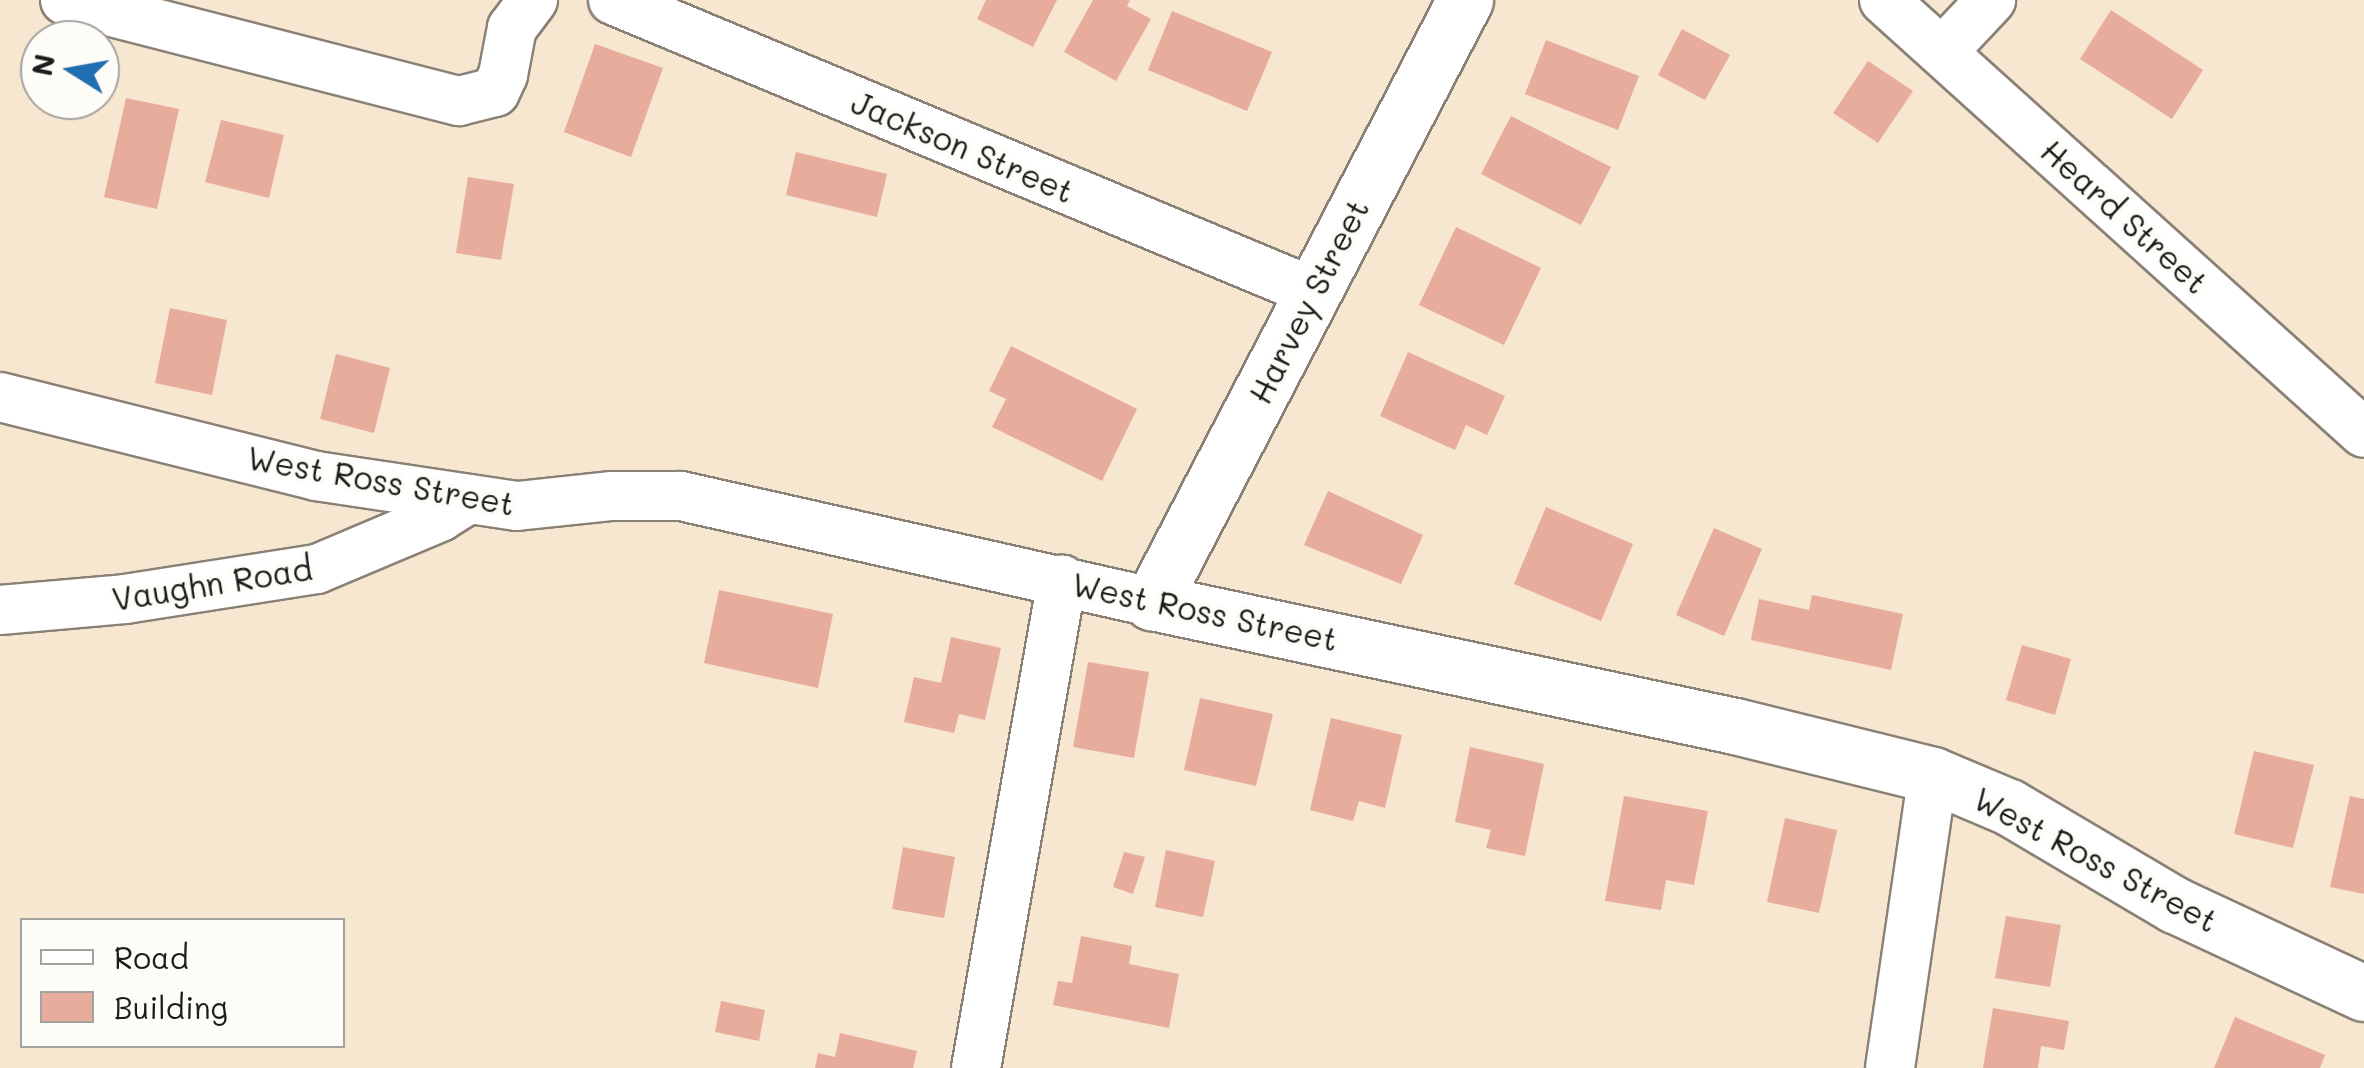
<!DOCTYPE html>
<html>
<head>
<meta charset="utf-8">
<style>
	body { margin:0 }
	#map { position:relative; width:2364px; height:1068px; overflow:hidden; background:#f7e6d0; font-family:Mali,sans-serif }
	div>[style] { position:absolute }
	.building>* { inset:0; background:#e7ac9b }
	.roads { filter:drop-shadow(2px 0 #8a8176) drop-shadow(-2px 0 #8a8176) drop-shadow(0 2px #8a8176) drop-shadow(0 -2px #8a8176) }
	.minor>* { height:48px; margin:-24px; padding:0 24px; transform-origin:24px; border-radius:24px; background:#fff }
	.tertiary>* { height:55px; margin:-27.5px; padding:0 27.5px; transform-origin:27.5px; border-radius:27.5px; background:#fff }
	span { translate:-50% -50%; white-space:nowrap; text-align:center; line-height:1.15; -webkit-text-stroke:8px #fdfcf7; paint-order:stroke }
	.street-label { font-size:32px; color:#1c1c1c }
	.legend { position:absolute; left:20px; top:918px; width:325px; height:130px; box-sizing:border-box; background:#fdfcf7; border:2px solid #a3a29f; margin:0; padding:12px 18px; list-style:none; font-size:30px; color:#1c1c1c }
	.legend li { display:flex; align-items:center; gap:20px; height:50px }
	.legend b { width:50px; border:2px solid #a3a29f }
	.north { position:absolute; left:20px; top:20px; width:100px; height:100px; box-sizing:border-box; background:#fdfcf7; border:2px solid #a3a29f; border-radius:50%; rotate:281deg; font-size:28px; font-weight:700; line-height:40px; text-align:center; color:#1c1c1c }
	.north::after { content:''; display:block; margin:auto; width:35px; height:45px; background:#1f6fb2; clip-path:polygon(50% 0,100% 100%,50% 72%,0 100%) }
</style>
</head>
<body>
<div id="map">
	<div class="building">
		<div style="clip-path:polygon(986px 0,1057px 0,1033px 47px,977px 19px)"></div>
		<div style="clip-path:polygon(1093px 0,1130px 0,1127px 6px,1151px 19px,1116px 81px,1064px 52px)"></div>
		<div style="clip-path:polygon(2111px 10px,2203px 70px,2172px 119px,2080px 59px)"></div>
		<div style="clip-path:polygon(1172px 11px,1272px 52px,1247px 111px,1148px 70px)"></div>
		<div style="clip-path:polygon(1682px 29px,1730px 55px,1705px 100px,1658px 75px)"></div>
		<div style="clip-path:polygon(1546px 40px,1639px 76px,1618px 130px,1525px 94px)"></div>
		<div style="clip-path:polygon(595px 44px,663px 68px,631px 157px,564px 132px)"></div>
		<div style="clip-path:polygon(1868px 61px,1913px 91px,1878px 143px,1833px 113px)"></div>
		<div style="clip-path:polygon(126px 98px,179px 109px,157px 209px,104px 197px)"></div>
		<div style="clip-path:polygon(1511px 116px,1611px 167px,1581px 225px,1481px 174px)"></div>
		<div style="clip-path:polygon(221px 120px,284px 135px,269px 198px,205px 182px)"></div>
		<div style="clip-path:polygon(796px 152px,887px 174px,877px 217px,786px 195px)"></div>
		<div style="clip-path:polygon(468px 177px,514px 184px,501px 260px,456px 253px)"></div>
		<div style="clip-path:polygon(1456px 227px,1541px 268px,1504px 345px,1419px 305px)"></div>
		<div style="clip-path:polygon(170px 308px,227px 320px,212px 395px,155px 383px)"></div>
		<div style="clip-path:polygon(1011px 346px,1137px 409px,1102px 481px,992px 427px,1006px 399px,989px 391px)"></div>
		<div style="clip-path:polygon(1408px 352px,1505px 396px,1487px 435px,1466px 425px,1455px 450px,1380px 416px)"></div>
		<div style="clip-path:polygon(336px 354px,390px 368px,374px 433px,320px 419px)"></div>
		<div style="clip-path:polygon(1328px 491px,1423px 535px,1401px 584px,1304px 545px)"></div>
		<div style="clip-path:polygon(1546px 507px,1633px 544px,1601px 621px,1514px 584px)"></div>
		<div style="clip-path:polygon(1714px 528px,1762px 549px,1724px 636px,1676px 615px)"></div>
		<div style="clip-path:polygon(719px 590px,833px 614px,818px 688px,704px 663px)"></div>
		<div style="clip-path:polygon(1812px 595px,1903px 614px,1891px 670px,1751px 640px,1759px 599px,1809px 610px)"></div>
		<div style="clip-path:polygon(951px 637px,1001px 648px,985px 720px,959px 714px,954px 733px,904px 722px,914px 677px,941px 683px)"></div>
		<div style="clip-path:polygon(2022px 645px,2071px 659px,2055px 715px,2006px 700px)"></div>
		<div style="clip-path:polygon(1088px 662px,1149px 672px,1134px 758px,1073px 747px)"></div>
		<div style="clip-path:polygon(1200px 698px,1273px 714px,1256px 786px,1184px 770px)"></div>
		<div style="clip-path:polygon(1331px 718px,1402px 735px,1385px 808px,1359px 801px,1353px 821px,1310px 810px)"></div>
		<div style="clip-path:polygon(1470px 747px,1544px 764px,1525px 856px,1486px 848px,1491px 830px,1455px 822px)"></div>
		<div style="clip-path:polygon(2254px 751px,2314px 765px,2293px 848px,2234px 834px)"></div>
		<div style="clip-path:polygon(1624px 796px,1708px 811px,1694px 885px,1666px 880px,1661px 910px,1605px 901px)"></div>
		<div style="clip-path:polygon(2350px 796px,2364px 799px,2364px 894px,2330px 887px)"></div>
		<div style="clip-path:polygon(1785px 818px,1837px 830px,1819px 913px,1767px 902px)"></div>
		<div style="clip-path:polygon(903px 847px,955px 857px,944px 918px,892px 909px)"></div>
		<div style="clip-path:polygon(1166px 850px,1215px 861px,1203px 917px,1155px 907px)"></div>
		<div style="clip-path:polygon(1124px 852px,1145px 857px,1133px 894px,1113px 887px)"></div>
		<div style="clip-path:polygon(2006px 916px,2061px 925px,2050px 987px,1995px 978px)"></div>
		<div style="clip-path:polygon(1081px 936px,1132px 946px,1129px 964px,1179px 974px,1169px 1028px,1053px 1005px,1058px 981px,1072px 983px)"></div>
		<div style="clip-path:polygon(721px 1001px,765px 1010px,759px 1041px,715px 1032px)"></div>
		<div style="clip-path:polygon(1993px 1008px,2069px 1021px,2064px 1050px,2041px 1046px,2038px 1068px,1983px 1068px)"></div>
		<div style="clip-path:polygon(2235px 1017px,2325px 1055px,2320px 1068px,2214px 1068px)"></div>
		<div style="clip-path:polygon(840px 1033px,917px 1051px,913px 1068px,815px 1068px,818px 1053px,835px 1057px)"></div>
	</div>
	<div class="roads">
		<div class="minor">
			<div style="left:65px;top:0;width:407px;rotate:14.4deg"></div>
			<div style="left:459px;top:101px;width:37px;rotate:-14deg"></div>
			<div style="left:495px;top:92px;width:19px;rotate:-65deg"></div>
			<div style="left:503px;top:75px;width:48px;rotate:-79.2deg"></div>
			<div style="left:512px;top:28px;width:35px;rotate:-53deg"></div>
			<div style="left:613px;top:0;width:758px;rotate:22.64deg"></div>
			<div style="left:1884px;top:0;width:646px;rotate:42.05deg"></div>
			<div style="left:1944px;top:50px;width:69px;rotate:-46.8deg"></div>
			<div style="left:0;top:397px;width:326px;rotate:14deg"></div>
			<div style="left:316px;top:476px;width:203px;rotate:8.5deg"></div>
			<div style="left:517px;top:506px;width:96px;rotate:-6deg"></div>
			<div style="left:612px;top:496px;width:69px"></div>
			<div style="left:681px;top:496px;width:483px;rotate:12.7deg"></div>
			<div style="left:0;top:610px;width:125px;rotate:-5deg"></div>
			<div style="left:125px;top:599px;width:194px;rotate:-8.9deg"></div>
			<div style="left:317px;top:569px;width:134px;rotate:-22.9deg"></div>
			<div style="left:440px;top:517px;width:34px;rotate:-32deg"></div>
			<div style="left:976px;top:1068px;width:496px;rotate:-80deg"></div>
			<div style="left:1890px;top:1068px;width:296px;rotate:-81.7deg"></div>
		</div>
		<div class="tertiary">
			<div style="left:1465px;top:0;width:679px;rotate:117.47deg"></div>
			<div style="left:1152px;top:602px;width:596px;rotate:12.01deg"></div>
			<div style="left:1735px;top:726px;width:204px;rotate:13.9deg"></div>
			<div style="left:1933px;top:775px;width:82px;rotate:22.8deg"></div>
			<div style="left:2009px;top:807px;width:193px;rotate:30.6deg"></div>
			<div style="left:2175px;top:905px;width:208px;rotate:25deg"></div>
		</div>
	</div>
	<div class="street-label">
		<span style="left:963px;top:146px;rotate:23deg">Jackson Street</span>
		<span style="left:2125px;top:216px;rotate:42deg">Heard Street</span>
		<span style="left:1308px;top:301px;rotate:-63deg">Harvey Street</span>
		<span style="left:381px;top:480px;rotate:10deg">West Ross Street</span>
		<span style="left:212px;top:583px;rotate:-9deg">Vaughn Road</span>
		<span style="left:1205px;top:611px;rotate:12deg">West Ross Street</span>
		<span style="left:2096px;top:859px;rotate:28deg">West Ross Street</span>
	</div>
	<ul class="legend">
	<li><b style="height:12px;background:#fff"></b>Road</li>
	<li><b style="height:28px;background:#e7ac9b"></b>Building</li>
	</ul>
	<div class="north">N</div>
</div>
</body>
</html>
